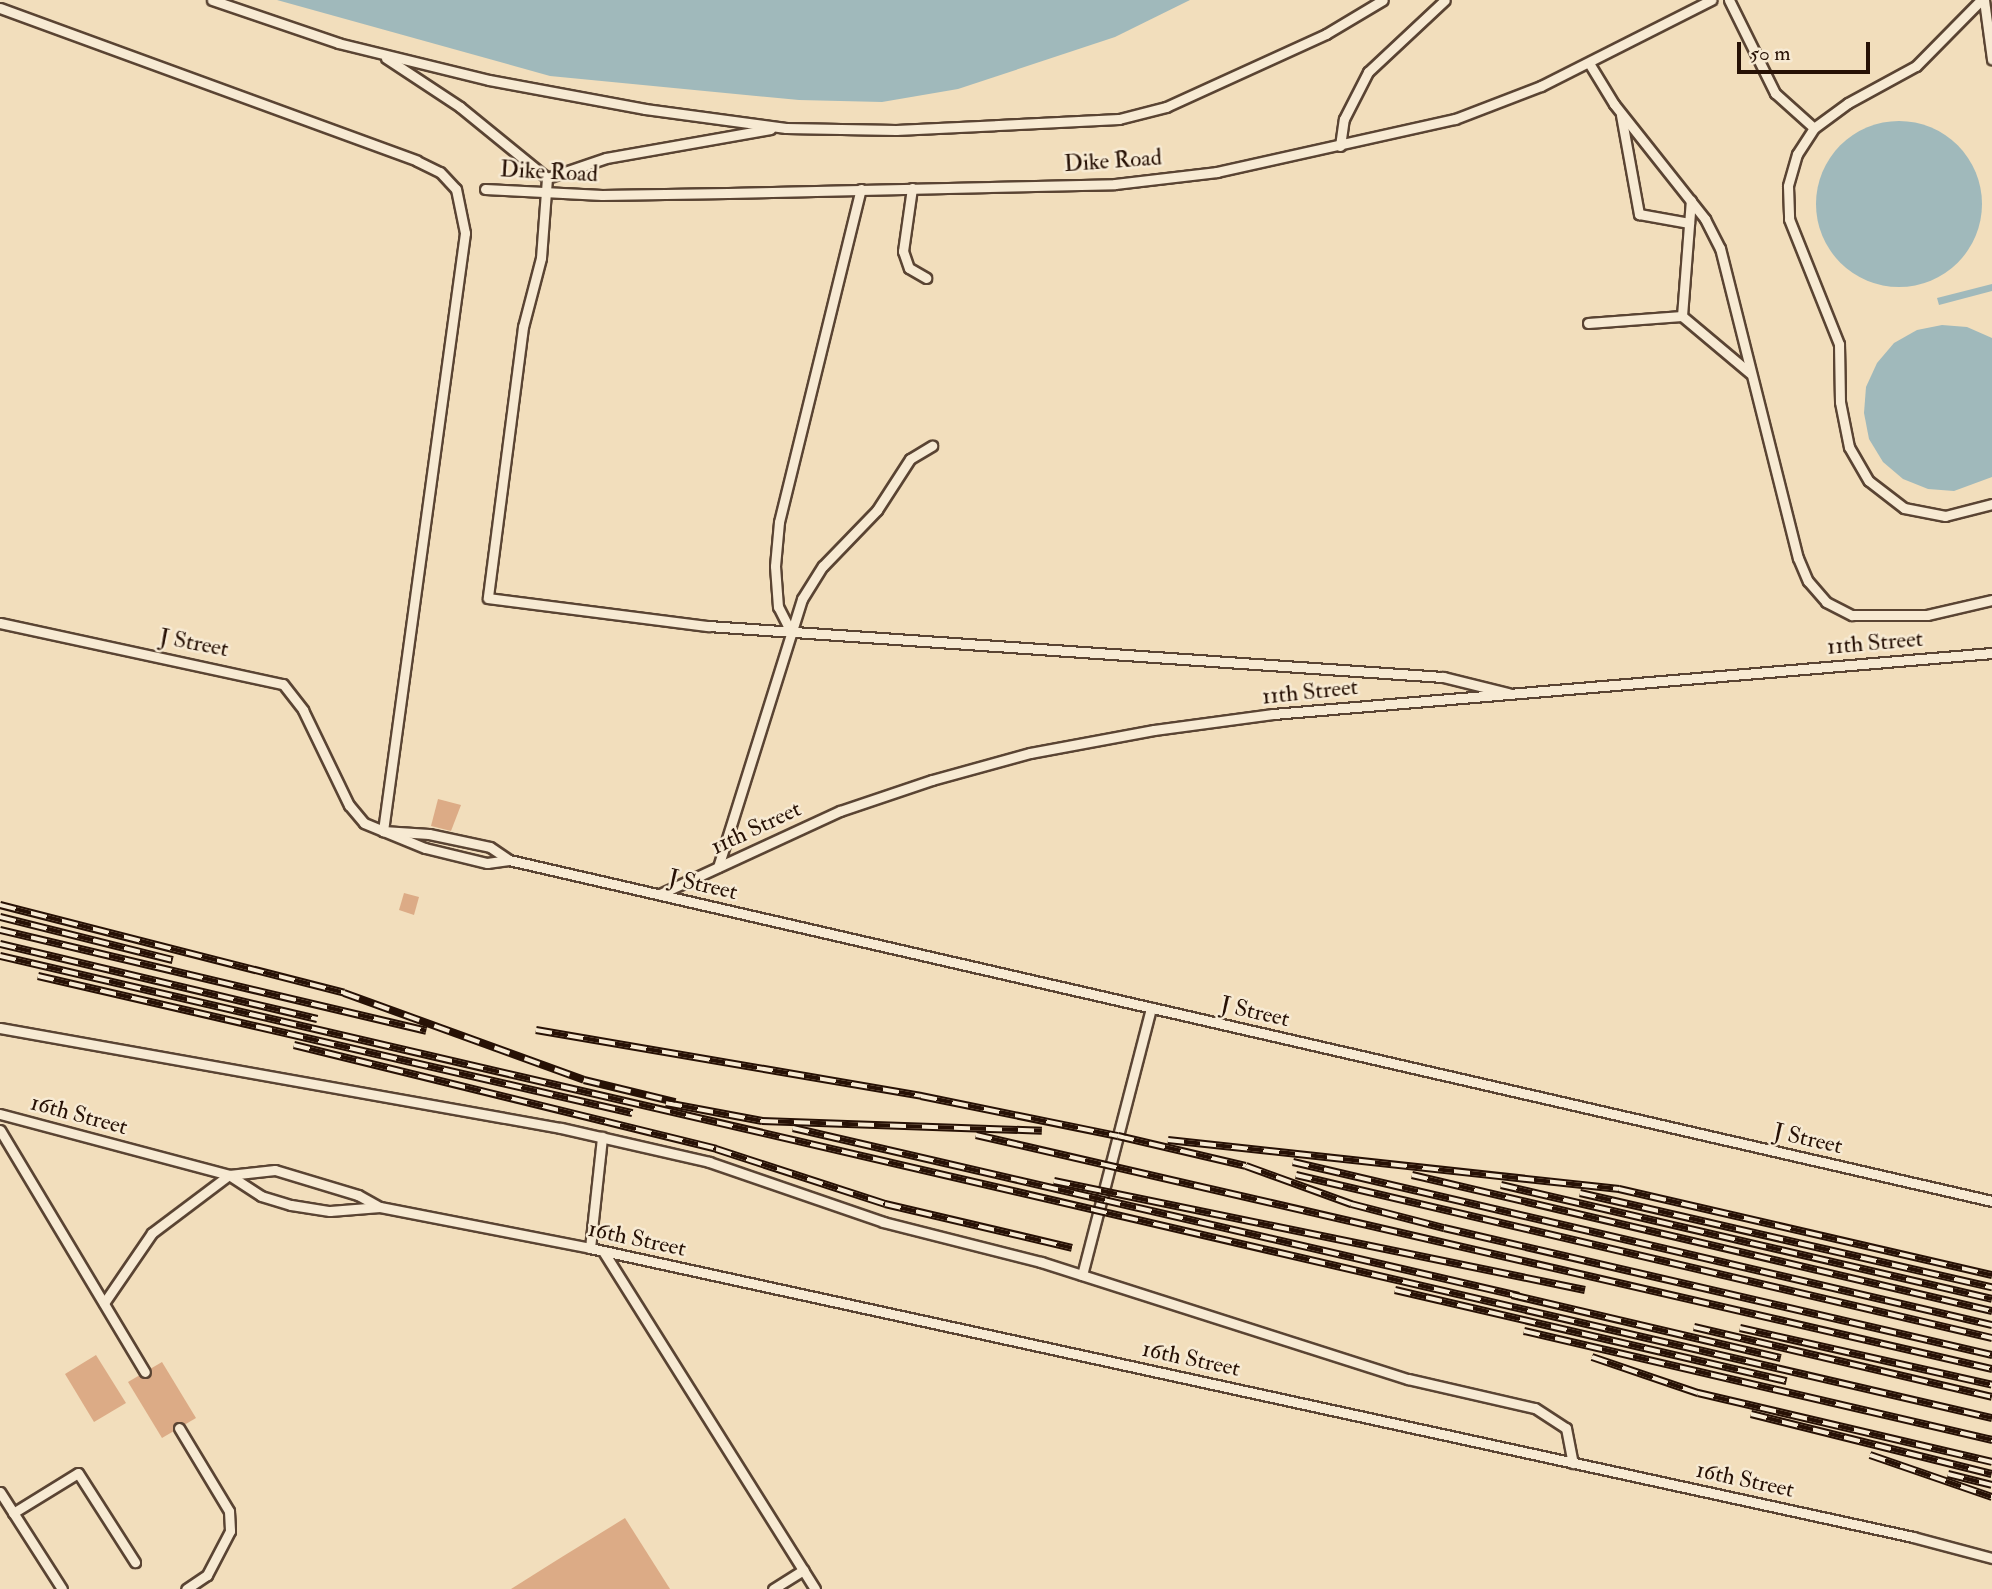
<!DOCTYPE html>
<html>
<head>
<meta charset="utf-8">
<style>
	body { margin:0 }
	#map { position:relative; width:1992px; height:1589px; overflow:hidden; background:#f2debc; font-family:"IM FELL Double Pica",serif }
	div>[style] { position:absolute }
	.water>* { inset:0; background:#a0b9bb }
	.round { border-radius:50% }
	.building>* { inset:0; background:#dcab86 }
	.roads { filter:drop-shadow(2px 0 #5a4433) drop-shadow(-2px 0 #5a4433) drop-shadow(0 2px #5a4433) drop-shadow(0 -2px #5a4433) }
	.service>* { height:9px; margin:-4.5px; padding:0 4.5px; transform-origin:4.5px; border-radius:4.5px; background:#f7ead3 }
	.rail>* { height:8px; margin-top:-4px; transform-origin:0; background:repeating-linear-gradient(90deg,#f7ead3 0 16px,#271105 0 32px); box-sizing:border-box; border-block:2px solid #271105 }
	span { translate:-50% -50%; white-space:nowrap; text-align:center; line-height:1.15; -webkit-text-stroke:5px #f7ead3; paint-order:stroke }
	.street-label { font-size:23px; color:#271105 }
	.scale { position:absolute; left:1737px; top:42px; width:133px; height:32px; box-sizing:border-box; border:4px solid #271105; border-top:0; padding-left:9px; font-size:21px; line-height:24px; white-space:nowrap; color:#271105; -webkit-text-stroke:5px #f7ead3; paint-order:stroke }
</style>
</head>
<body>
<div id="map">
	<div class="water">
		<div style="clip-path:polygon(277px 0,1190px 0,1115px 37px,958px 89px,882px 102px,799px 100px,550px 76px)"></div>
		<div class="round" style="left:1816px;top:121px;width:166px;height:166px"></div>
		<div style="clip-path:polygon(1992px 284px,1992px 291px,1939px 305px,1937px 298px)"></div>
		<div style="clip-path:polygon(1942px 325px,1967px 327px,1992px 338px,1992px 477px,1954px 491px,1928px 489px,1903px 479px,1883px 462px,1869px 439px,1864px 413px,1866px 387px,1877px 363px,1894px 343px,1917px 330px)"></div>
	</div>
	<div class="building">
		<div style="clip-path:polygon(438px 799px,461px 805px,451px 831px,431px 826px)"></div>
		<div style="clip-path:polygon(404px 893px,419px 897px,414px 915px,399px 910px)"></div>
		<div style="clip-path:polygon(96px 1355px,126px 1403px,94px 1422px,65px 1374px)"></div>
		<div style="clip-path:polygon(162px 1362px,196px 1418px,162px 1438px,128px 1382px)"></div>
		<div style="clip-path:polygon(625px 1518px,670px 1589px,511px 1589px,557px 1560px)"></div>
	</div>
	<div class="roads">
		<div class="service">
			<div style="left:212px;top:0;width:133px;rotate:18.8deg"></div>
			<div style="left:338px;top:43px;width:155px;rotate:13.8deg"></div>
			<div style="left:489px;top:80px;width:159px;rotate:10.5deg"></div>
			<div style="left:645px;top:109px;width:142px;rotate:7.7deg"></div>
			<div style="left:786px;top:128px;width:110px;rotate:1deg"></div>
			<div style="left:896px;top:130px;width:223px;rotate:-2.8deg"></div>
			<div style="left:1119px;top:119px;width:49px;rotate:-14.3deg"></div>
			<div style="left:1166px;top:107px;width:176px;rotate:-24.5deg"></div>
			<div style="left:1326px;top:34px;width:66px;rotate:-30.8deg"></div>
			<div style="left:1729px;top:0;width:104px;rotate:63.7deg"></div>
			<div style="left:1775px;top:93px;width:52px;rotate:41.9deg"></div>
			<div style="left:1814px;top:128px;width:31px;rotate:123deg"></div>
			<div style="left:1797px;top:154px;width:33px;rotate:106deg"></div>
			<div style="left:1788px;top:186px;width:33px;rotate:88deg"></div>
			<div style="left:1789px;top:219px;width:135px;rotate:68.2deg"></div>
			<div style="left:1839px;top:344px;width:58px;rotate:89deg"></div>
			<div style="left:1840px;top:402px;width:46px;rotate:78.7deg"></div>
			<div style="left:1849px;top:447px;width:39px;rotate:60deg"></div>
			<div style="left:1869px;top:481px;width:44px;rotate:37.6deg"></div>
			<div style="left:1904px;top:508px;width:42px;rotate:11deg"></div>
			<div style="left:1945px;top:516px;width:49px;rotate:-14.3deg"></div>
			<div style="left:1984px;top:0;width:60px;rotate:82.3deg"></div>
			<div style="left:0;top:8px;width:444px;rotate:20.1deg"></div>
			<div style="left:417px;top:161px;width:25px;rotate:26deg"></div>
			<div style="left:440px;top:172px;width:23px;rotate:47deg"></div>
			<div style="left:456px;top:189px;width:45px;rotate:78.4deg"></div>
			<div style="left:465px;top:233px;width:604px;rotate:97.81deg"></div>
			<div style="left:386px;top:58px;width:89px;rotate:33.5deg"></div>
			<div style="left:460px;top:107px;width:112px;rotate:39.2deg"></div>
			<div style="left:547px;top:178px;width:62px;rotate:-18.7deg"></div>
			<div style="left:606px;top:158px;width:167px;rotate:-10deg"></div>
			<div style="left:1589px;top:63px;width:48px;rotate:58.6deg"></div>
			<div style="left:1614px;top:104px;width:147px;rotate:51.6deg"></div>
			<div style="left:1705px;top:219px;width:33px;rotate:63deg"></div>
			<div style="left:1720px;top:248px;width:320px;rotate:75.9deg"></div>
			<div style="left:1798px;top:558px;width:25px;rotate:67deg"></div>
			<div style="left:1808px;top:581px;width:28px;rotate:49deg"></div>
			<div style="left:1826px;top:602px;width:29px;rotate:27deg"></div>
			<div style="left:1852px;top:615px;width:75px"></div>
			<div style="left:1927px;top:615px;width:67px;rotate:-13deg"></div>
			<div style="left:1621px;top:115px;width:101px;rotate:79.7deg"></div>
			<div style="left:1639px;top:214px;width:51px;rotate:10.2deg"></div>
			<div style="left:1814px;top:128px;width:42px;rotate:-36.3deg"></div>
			<div style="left:1848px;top:103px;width:77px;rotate:-28.6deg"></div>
			<div style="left:1916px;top:66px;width:93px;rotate:-45.4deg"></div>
			<div style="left:1340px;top:146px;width:27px;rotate:-82deg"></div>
			<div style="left:1344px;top:119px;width:53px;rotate:-62.9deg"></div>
			<div style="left:1368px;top:72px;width:105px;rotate:-43.1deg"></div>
			<div style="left:547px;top:178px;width:80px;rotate:94.3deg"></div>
			<div style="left:541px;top:258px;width:71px;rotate:104.6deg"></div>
			<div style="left:523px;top:327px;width:273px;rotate:97.4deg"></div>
			<div style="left:488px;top:598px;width:222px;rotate:7.3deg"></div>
			<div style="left:708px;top:626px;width:737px;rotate:3.97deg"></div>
			<div style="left:1443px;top:677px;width:67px;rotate:13.8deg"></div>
			<div style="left:912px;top:188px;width:64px;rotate:98.1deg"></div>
			<div style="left:903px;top:251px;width:18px;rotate:71deg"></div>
			<div style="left:909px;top:268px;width:20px;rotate:30deg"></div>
			<div style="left:485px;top:189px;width:117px;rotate:2.9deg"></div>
			<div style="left:602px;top:195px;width:126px;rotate:-0.9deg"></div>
			<div style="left:728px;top:193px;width:387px;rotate:-1.3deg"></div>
			<div style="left:1115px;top:184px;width:103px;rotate:-6.7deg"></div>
			<div style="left:1217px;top:172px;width:244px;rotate:-12.6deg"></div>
			<div style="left:1455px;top:119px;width:92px;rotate:-21deg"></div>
			<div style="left:1541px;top:86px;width:191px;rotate:-26.8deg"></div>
			<div style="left:1682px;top:316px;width:116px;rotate:-85.6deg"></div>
			<div style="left:1588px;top:323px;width:94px;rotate:-4.3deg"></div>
			<div style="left:1682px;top:316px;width:89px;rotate:40deg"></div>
			<div style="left:0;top:623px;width:289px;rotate:12.2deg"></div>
			<div style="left:283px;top:684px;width:33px;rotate:52deg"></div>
			<div style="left:303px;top:710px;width:106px;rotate:64.2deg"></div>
			<div style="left:349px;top:805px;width:23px;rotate:50deg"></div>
			<div style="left:364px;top:823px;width:66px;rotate:22.3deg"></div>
			<div style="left:425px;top:848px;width:64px;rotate:13.6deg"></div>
			<div style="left:487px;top:863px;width:22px;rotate:-8deg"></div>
			<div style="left:791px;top:632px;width:28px;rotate:-117deg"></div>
			<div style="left:778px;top:607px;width:41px;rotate:-94.2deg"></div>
			<div style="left:775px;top:566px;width:44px;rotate:-84.8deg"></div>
			<div style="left:779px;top:522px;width:343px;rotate:-76.2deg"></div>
			<div style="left:383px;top:831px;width:46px;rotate:3.7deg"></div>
			<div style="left:429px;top:834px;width:62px;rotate:12deg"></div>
			<div style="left:490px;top:847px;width:23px;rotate:34deg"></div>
			<div style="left:509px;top:860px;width:1522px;rotate:12.95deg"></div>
			<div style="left:718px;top:867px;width:281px;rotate:-72.6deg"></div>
			<div style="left:802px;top:599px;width:39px;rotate:-58deg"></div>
			<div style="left:823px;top:566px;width:78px;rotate:-46deg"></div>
			<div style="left:877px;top:510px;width:61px;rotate:-57.1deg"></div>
			<div style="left:910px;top:459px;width:26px;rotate:-31deg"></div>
			<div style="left:660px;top:894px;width:198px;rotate:-24.8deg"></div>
			<div style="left:840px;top:811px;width:97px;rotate:-18.6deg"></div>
			<div style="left:932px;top:780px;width:102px;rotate:-15.4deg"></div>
			<div style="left:1030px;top:753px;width:126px;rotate:-10.5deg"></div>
			<div style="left:1154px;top:730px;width:120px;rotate:-7.7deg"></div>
			<div style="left:1273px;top:714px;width:722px;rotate:-4.85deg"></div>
			<div style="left:0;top:1028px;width:570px;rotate:10.11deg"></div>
			<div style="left:561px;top:1128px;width:152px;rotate:12.9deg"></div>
			<div style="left:709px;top:1162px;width:184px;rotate:19deg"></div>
			<div style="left:883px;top:1222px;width:163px;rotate:14.2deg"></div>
			<div style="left:1041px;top:1262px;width:385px;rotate:17.7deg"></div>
			<div style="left:1408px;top:1379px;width:130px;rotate:12.9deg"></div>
			<div style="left:1535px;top:1408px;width:37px;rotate:33deg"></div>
			<div style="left:1566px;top:1428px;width:36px;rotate:79deg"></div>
			<div style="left:0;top:1114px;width:237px;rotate:14.9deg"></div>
			<div style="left:229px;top:1175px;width:38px;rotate:33deg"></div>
			<div style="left:261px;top:1196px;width:31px;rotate:17deg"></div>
			<div style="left:291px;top:1205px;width:39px;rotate:9deg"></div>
			<div style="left:330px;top:1211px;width:50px;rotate:-4.6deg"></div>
			<div style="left:380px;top:1207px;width:214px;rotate:11deg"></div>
			<div style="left:590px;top:1248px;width:1354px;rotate:12.32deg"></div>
			<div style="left:1913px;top:1537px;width:82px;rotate:14.9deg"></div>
			<div style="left:0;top:1130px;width:282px;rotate:59.1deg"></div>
			<div style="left:229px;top:1175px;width:46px;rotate:-6.2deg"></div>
			<div style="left:275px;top:1170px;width:87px;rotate:16.8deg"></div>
			<div style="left:358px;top:1195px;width:23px;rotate:29deg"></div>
			<div style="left:590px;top:1248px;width:112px;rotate:-83.8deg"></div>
			<div style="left:603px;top:1251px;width:399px;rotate:57.9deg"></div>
			<div style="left:1082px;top:1275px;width:276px;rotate:-75.5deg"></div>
			<div style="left:104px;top:1303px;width:85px;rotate:-55.6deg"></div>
			<div style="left:152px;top:1233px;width:96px;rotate:-37deg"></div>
			<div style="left:179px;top:1428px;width:97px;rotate:58.9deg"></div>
			<div style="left:229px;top:1511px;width:20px;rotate:87deg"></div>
			<div style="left:230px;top:1531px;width:50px;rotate:117.6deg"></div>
			<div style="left:207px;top:1575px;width:25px;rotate:146deg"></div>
			<div style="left:0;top:1492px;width:115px;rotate:57.4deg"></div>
			<div style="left:13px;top:1513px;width:76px;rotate:-31.6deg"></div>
			<div style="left:78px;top:1473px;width:106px;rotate:57.4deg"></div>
			<div style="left:773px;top:1589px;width:36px;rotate:-32deg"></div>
		</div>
	</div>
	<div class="rail">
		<div style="left:0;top:905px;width:355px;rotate:14.3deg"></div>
		<div style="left:344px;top:993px;width:255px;rotate:19.9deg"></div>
		<div style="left:584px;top:1080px;width:94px;rotate:13.6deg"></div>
		<div style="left:0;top:917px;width:178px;rotate:14deg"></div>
		<div style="left:0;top:930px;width:438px;rotate:13.3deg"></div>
		<div style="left:0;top:944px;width:326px;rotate:13.3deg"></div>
		<div style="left:0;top:956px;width:2045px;rotate:13.06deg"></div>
		<div style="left:38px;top:976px;width:610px;rotate:12.99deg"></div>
		<div style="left:536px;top:1030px;width:391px;rotate:9.7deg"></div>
		<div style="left:921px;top:1096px;width:201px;rotate:11.5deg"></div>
		<div style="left:1118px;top:1136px;width:131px;rotate:13.2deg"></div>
		<div style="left:1246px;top:1166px;width:112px;rotate:19.9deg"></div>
		<div style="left:1351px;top:1204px;width:96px;rotate:14.5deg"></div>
		<div style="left:1444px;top:1228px;width:563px;rotate:13.05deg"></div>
		<div style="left:294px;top:1045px;width:435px;rotate:13.8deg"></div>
		<div style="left:716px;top:1149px;width:178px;rotate:18deg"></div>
		<div style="left:885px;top:1204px;width:192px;rotate:13.2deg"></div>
		<div style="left:666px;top:1103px;width:98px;rotate:10.6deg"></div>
		<div style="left:762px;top:1121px;width:280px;rotate:2deg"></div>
		<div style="left:793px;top:1128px;width:745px;rotate:13.03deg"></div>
		<div style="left:976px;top:1135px;width:1043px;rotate:12.97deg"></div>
		<div style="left:1168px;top:1140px;width:454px;rotate:6.2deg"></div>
		<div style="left:1619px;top:1189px;width:383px;rotate:13deg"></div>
		<div style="left:1293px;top:1162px;width:718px;rotate:13.13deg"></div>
		<div style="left:1296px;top:1175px;width:715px;rotate:13.18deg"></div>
		<div style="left:1412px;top:1175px;width:596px;rotate:13.2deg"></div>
		<div style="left:1054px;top:1181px;width:542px;rotate:11.6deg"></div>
		<div style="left:1501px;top:1185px;width:504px;rotate:13.07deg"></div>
		<div style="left:1580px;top:1193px;width:423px;rotate:12.9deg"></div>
		<div style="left:1395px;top:1290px;width:402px;rotate:13.1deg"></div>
		<div style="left:1512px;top:1295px;width:276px;rotate:13.2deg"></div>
		<div style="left:1694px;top:1327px;width:306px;rotate:13.2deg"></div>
		<div style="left:1740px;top:1328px;width:258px;rotate:12.7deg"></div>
		<div style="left:1524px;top:1331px;width:481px;rotate:13.1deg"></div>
		<div style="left:1592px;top:1357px;width:112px;rotate:18.8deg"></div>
		<div style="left:1698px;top:1393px;width:302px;rotate:13.2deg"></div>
		<div style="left:1751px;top:1414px;width:248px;rotate:14deg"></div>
		<div style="left:1870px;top:1455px;width:129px;rotate:19deg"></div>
		<div style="left:1948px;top:1474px;width:45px;rotate:14deg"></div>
	</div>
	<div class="street-label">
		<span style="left:1113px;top:161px;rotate:-4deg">Dike Road</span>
		<span style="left:549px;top:172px;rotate:3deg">Dike Road</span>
		<span style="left:194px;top:643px;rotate:11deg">J Street</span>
		<span style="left:1875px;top:643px;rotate:-5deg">11th Street</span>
		<span style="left:1310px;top:692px;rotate:-6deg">11th Street</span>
		<span style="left:756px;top:828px;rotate:-25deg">11th Street</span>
		<span style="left:703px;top:885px;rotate:13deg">J Street</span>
		<span style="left:1255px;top:1012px;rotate:13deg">J Street</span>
		<span style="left:79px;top:1115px;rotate:15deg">16th Street</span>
		<span style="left:1808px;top:1139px;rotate:13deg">J Street</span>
		<span style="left:637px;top:1239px;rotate:12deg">16th Street</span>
		<span style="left:1191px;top:1359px;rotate:12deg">16th Street</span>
		<span style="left:1745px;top:1480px;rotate:12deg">16th Street</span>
	</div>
	<div class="scale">50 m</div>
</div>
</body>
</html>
